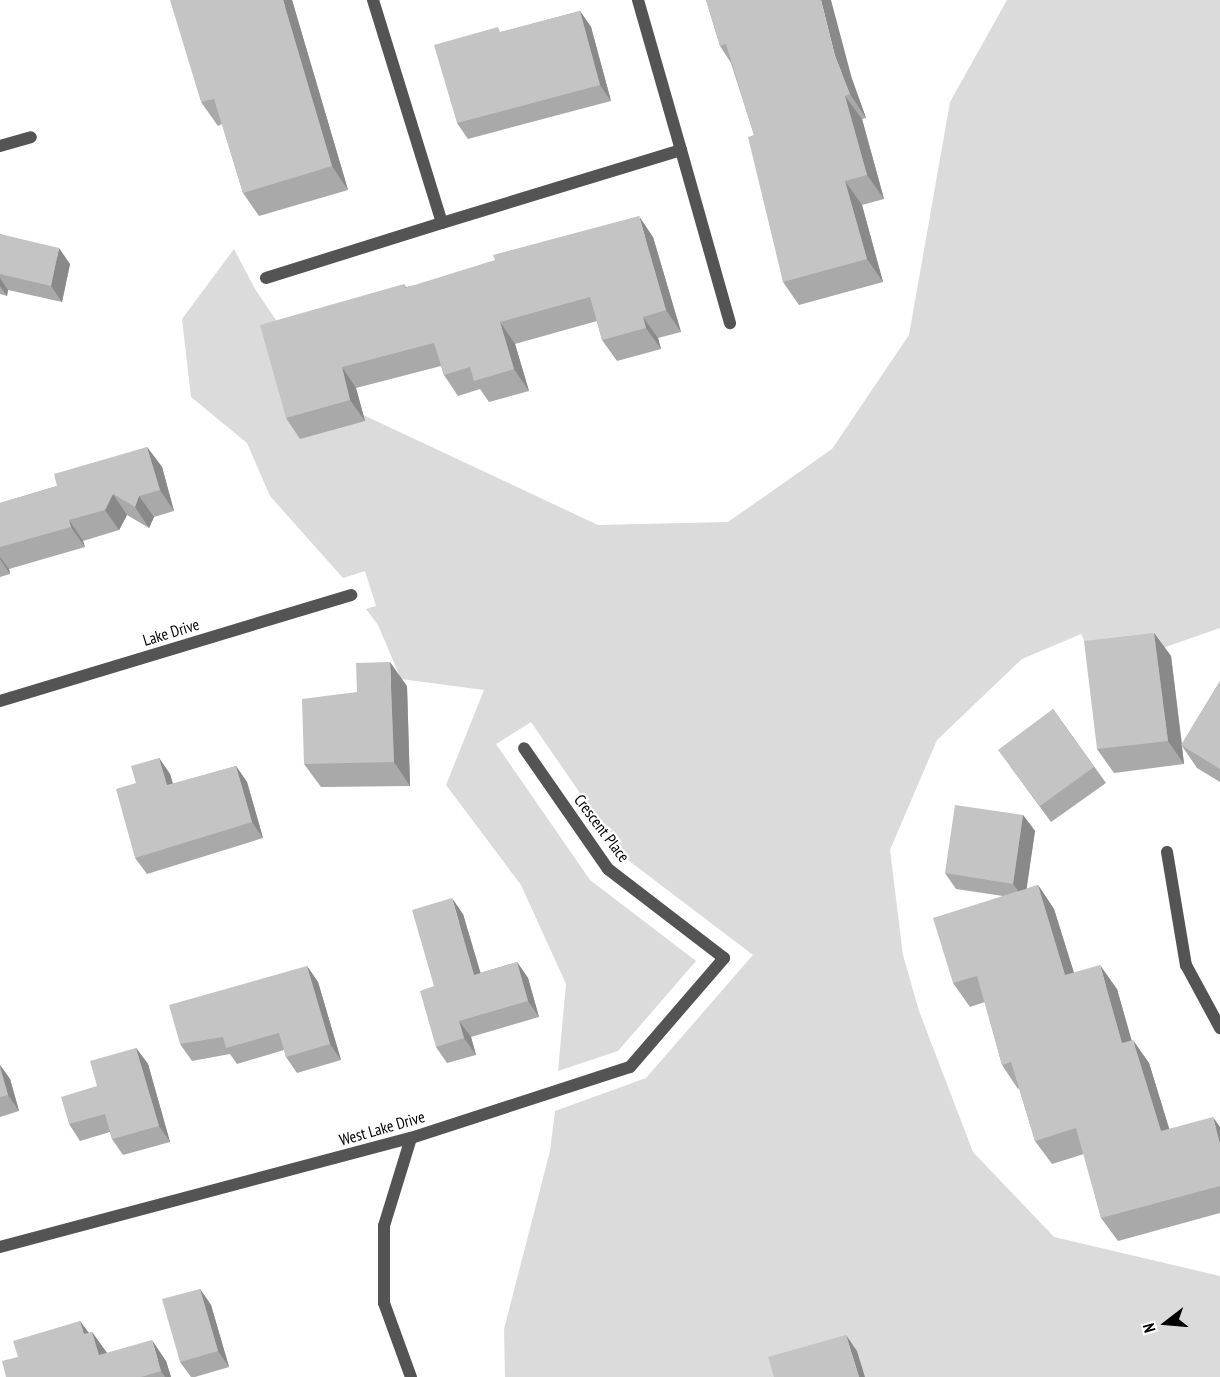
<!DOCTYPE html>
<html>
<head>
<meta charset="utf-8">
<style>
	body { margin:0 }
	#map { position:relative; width:1220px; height:1377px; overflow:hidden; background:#fff; font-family:"PT Sans Narrow",sans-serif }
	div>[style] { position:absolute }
	.green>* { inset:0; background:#dbdbdb }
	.street>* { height:12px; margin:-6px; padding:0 6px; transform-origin:6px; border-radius:6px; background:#545454 }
	.wall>* { inset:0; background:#a9a9a9 }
	.shaded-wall>* { inset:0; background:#898989 }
	.building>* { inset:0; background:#c4c4c4 }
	span { translate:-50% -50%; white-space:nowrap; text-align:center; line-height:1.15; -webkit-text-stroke:4.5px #fff; paint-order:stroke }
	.street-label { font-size:16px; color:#000 }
	.north { position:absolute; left:1136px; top:1293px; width:60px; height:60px; -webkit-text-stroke:4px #fff; paint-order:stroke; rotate:254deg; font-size:16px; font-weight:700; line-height:24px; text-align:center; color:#000 }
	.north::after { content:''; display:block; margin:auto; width:21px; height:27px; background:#000; clip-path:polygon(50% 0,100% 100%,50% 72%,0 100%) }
</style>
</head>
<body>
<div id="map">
	<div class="green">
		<div style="clip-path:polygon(1007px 0,1220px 0,1220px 628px,1157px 650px,1091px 654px,1081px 634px,1022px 659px,937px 740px,890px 850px,903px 955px,919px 1011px,973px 1152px,1054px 1237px,1220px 1276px,1220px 1377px,505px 1377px,504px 1329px,550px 1151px,555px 1111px,646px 1078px,753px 955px,624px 857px,531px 722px,496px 744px,590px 880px,696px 961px,618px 1051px,558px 1071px,566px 984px,521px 885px,446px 785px,484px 690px,401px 679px,378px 625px,366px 609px,376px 606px,365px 571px,343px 578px,270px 496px,247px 443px,191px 397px,182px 319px,234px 249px,255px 289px,309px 369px,357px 412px,598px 525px,728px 522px,832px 449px,909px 335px,950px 102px)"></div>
	</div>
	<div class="street">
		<div style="left:373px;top:0;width:233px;rotate:72.8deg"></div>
		<div style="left:442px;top:223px;width:250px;rotate:-17deg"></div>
		<div style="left:681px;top:150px;width:156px;rotate:-106deg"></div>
		<div style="left:0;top:146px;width:32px;rotate:-16deg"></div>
		<div style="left:681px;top:150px;width:180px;rotate:74.2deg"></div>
		<div style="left:266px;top:278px;width:184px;rotate:-17.4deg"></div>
		<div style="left:0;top:701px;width:367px;rotate:-16.8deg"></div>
		<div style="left:1167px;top:852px;width:115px;rotate:80.5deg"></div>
		<div style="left:1186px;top:965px;width:72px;rotate:61.6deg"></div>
		<div style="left:411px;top:1138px;width:92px;rotate:107.1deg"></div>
		<div style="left:384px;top:1226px;width:77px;rotate:90deg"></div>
		<div style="left:384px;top:1303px;width:79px;rotate:70deg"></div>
		<div style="left:0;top:1247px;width:425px;rotate:-14.9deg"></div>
		<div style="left:411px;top:1138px;width:230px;rotate:-18deg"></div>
		<div style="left:630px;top:1067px;width:144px;rotate:-49.2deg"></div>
		<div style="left:724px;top:958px;width:146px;rotate:-142.5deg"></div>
		<div style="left:608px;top:869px;width:147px;rotate:-124.8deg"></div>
	</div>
	<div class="wall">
		<div style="clip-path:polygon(292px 0,348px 190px,259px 216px,243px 193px,222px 124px,218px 126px,201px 102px)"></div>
		<div style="clip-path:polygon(706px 0,852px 79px,866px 118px,862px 119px,884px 199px,862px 205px,883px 282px,799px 305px,783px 282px,754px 135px,731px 63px,720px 46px)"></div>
		<div style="clip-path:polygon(580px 11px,591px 27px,611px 101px,468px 139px,457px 123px,501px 32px)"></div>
		<div style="clip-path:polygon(0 234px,70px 264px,62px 302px,8px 290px,7px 296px,0 294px)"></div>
		<div style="clip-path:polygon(653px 237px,681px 332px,658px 338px,661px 349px,617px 361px,602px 340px,597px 321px,515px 344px,529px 391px,489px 402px,480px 389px,458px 396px,444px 375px,441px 366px,356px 388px,365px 421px,300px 439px,286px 418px,404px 284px,406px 287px)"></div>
		<div style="clip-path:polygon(147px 447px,162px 467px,174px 511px,154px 517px,149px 528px,127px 515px,119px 530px,83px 541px,85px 547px,9px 569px,10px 574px,0 577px,0 503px,57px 486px)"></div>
		<div style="clip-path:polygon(1154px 633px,1171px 656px,1182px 744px,1220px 681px,1220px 782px,1197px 768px,1182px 746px,1184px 764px,1114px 773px,1097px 749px)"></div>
		<div style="clip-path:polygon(407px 686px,410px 786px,321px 787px,304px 764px,357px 692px)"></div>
		<div style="clip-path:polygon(1053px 709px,1106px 783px,1051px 822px,1010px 766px)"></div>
		<div style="clip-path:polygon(159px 758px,170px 774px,173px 784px,236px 766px,247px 782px,263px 838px,147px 874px,135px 858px,136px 783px)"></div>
		<div style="clip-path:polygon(1023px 815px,1035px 831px,1026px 889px,1038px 885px,1054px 909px,1074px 973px,1117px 989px,1131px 1040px,1149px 1063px,1169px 1129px,1220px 1127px,1220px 1213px,1118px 1241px,1101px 1218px,1084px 1154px,1052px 1164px,1035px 1141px,1019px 1088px,1018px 1089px,1002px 1065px,985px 1002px,970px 1007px,953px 983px,1003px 896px,956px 889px,945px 873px)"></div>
		<div style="clip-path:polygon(463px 914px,480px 973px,517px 962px,528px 978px,539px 1017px,471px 1037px,476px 1055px,447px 1063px,436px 1047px,434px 986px)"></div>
		<div style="clip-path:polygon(307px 966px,318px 982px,341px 1060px,297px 1073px,286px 1057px,284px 1050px,237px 1064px,230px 1054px,192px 1061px,180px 1044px)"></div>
		<div style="clip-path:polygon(136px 1048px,148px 1064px,170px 1142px,123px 1155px,112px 1139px,110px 1132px,80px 1141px,69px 1124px,97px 1086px)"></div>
		<div style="clip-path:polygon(0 1065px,10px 1079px,19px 1111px,0 1117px)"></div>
		<div style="clip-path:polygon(200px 1289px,211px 1305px,229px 1367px,195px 1377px,191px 1377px,180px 1362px)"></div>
		<div style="clip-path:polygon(80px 1321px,89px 1333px,92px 1332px,107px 1353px,166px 1361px,171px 1377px,6px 1377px,18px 1357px)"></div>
	</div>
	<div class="shaded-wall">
		<div style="clip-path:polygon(283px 0,292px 0,348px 190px,332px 166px)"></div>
		<div style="clip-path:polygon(821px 0,831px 0,852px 79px,866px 118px,850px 94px,835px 56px)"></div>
		<div style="clip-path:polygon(580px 11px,591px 27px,611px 101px,600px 85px)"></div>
		<div style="clip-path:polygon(845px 96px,862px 119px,884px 199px,867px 175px)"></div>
		<div style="clip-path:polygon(845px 181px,862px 205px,883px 282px,867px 259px)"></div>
		<div style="clip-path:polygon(639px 216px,653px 237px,681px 332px,666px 310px)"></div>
		<div style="clip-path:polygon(59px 248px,70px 264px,62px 302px,51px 286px)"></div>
		<div style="clip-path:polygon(0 278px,8px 290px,7px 296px,0 286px)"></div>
		<div style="clip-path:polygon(643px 317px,658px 338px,661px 349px,646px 328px)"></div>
		<div style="clip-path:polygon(500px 322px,515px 344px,529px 391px,514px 369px)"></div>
		<div style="clip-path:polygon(342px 367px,356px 388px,365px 421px,350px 400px)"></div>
		<div style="clip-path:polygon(147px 447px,162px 467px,174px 511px,160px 490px)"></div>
		<div style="clip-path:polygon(113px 494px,127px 515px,119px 530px,105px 510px)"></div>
		<div style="clip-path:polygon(139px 496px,154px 517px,149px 528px,135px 507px)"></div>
		<div style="clip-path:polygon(69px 520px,83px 541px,85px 547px,71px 527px)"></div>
		<div style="clip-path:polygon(0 557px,9px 569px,10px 574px,0 559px)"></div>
		<div style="clip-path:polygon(1154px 633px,1171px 656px,1184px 764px,1168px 741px)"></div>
		<div style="clip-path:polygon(390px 662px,407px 686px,410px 786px,394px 762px)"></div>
		<div style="clip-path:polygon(159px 758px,170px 774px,178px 801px,167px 785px)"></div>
		<div style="clip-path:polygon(236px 766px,247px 782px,263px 838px,252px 822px)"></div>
		<div style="clip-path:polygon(1023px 815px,1035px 831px,1025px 900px,1013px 884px)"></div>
		<div style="clip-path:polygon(1038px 885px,1054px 909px,1082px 999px,1065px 975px)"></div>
		<div style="clip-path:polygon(452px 898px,463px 914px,486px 991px,474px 975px)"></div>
		<div style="clip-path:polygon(517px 962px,528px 978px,539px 1017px,528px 1001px)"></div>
		<div style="clip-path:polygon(1100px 965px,1117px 989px,1139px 1066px,1122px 1043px)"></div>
		<div style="clip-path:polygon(307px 966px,318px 982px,341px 1060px,330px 1044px)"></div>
		<div style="clip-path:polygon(459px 1021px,471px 1037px,476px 1055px,464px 1038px)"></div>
		<div style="clip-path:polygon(1133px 1040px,1149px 1063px,1177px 1154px,1161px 1131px)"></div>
		<div style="clip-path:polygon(136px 1048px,148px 1064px,170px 1142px,159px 1126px)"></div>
		<div style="clip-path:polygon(0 1065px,10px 1079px,19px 1111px,8px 1095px)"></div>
		<div style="clip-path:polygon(1213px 1117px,1220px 1127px,1220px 1144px)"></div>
		<div style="clip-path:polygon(200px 1289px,211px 1305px,229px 1367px,218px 1351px)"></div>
		<div style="clip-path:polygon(80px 1321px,95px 1342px,92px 1332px,107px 1353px,113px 1376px,84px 1334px)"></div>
		<div style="clip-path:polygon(846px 1335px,857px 1351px,865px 1377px,859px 1377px)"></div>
		<div style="clip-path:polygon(152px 1340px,166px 1361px,171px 1377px,165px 1377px,161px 1371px)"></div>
	</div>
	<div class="building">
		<div style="clip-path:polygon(170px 0,283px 0,332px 166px,243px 193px,214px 99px,201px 102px)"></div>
		<div style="clip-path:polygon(706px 0,821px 0,835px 56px,850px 94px,845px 96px,867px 175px,845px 181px,867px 259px,783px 282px,748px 137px,754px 135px,726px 44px,720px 46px)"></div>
		<div style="clip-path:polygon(580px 11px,600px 85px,457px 123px,434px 45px,498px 27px,500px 32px)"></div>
		<div style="clip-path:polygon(639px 216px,666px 310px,643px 317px,646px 328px,602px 340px,590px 297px,500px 322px,514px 369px,474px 381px,470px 367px,444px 375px,434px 343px,342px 367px,350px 400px,286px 418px,260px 325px,404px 284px,405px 288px,495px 260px,493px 255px)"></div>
		<div style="clip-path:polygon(0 234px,59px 248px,51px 286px,0 274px)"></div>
		<div style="clip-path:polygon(147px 447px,160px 490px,139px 496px,135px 507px,113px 494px,105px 510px,69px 520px,71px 527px,0 547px,0 503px,57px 486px,54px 474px)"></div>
		<div style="clip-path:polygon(1154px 633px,1168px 741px,1097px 749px,1084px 641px)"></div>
		<div style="clip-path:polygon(390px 662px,394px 762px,304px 764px,302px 699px,357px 692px,356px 663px)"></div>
		<div style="clip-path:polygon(1220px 681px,1220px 769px,1181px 745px)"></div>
		<div style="clip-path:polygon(1053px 709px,1094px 767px,1040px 806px,998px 750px)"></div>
		<div style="clip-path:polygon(159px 758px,167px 785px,236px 766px,252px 822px,135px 858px,116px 789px,136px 783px,131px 766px)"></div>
		<div style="clip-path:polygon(955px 805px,1023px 815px,1013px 884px,945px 873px)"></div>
		<div style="clip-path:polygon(1038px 885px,1065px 975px,1100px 965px,1122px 1043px,1133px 1040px,1161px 1131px,1213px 1117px,1220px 1144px,1220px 1186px,1101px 1218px,1076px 1128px,1035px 1141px,1011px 1062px,1002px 1065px,977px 976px,953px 983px,933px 918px)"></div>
		<div style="clip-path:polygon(452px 898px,474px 975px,517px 962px,528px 1001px,459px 1021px,464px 1038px,436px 1047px,420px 991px,434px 986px,412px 910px)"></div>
		<div style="clip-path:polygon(307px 966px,330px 1044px,286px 1057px,279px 1033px,226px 1048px,223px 1037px,180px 1044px,169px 1005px)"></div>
		<div style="clip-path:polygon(136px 1048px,159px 1126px,112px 1139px,105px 1114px,69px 1124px,61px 1097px,97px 1086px,90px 1061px)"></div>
		<div style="clip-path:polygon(0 1068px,8px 1095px,0 1097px)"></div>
		<div style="clip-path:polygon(200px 1289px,218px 1351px,180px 1362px,162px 1299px)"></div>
		<div style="clip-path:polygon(80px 1321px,84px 1334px,92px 1332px,99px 1355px,152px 1340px,161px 1371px,141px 1377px,6px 1377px,2px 1361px,18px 1357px,13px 1341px)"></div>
		<div style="clip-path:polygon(846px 1335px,859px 1377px,774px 1377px,768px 1357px)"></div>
	</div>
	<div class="street-label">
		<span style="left:171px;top:632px;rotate:-17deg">Lake Drive</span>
		<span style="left:602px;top:828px;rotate:53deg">Crescent Place</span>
		<span style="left:382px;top:1128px;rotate:-16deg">West Lake Drive</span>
	</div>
	<div class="north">N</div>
</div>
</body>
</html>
